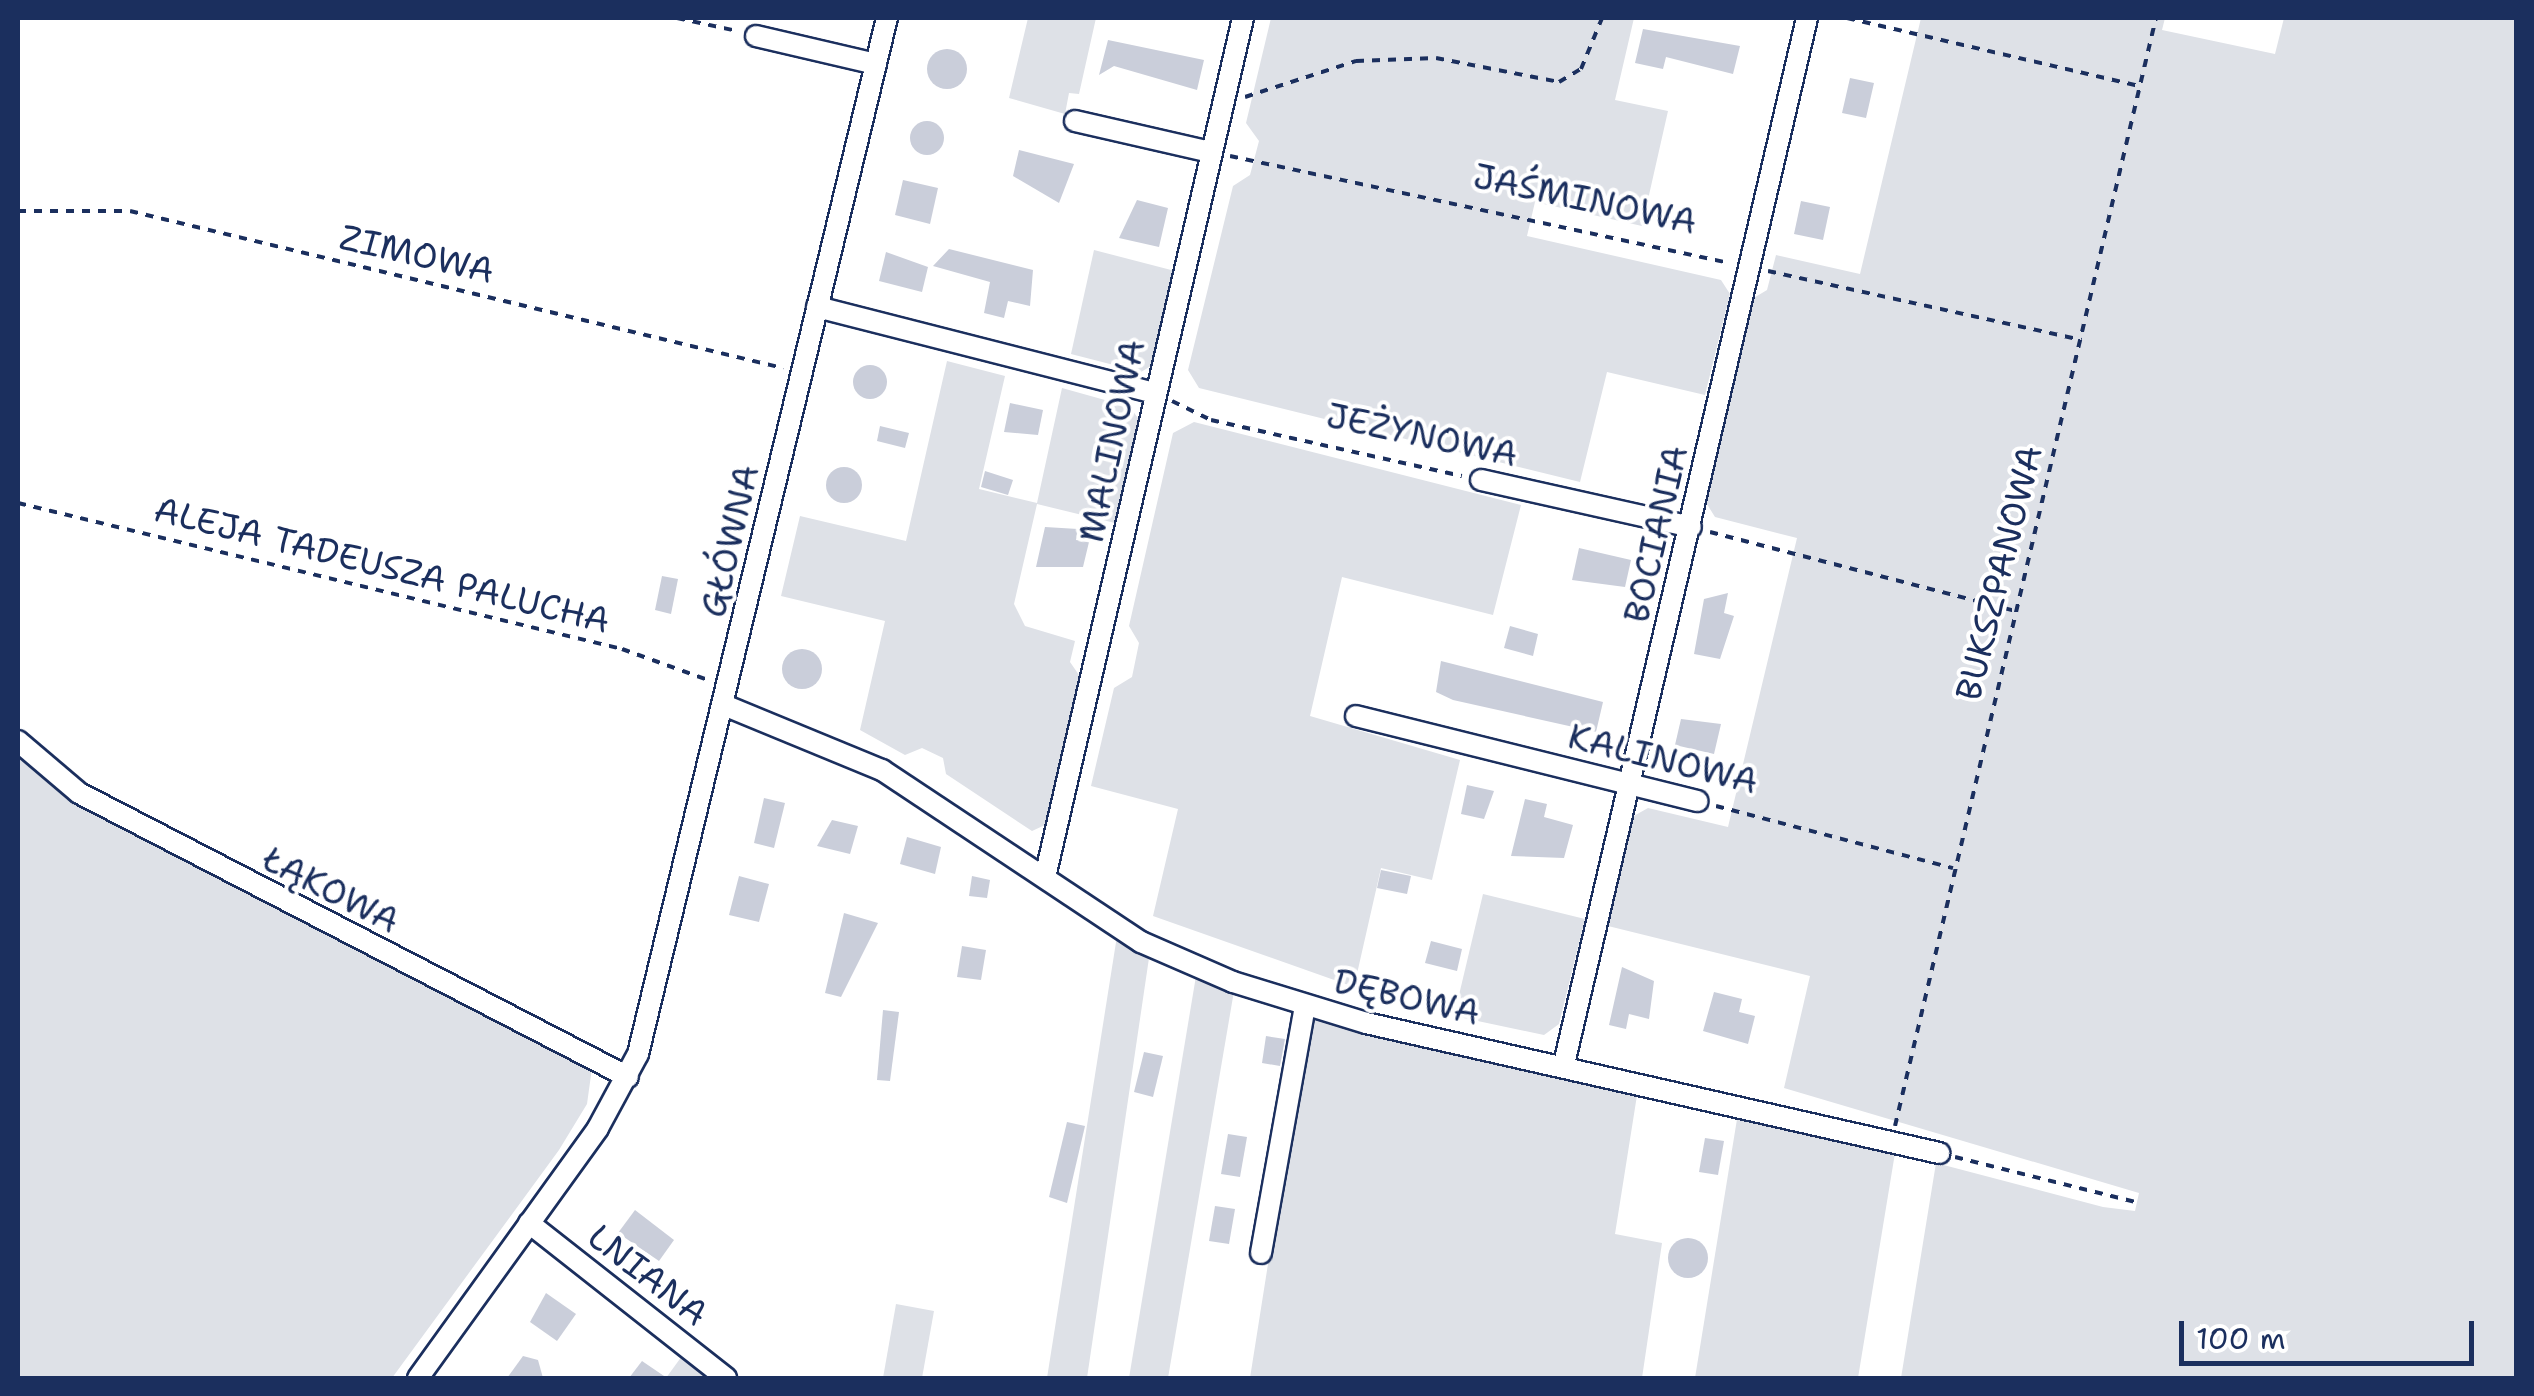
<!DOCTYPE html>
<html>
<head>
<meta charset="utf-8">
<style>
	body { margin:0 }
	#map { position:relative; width:2534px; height:1396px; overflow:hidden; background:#fff; font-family:"Shantell Sans",sans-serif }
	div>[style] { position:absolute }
	.green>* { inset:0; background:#dee1e7 }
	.building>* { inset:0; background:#caceda }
	.round { border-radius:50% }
	.path>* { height:4px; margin-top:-2px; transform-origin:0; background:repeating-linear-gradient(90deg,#1b2f5e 0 8px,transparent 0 16px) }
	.roads { filter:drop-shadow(2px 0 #1b2f5e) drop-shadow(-2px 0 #1b2f5e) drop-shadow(0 2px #1b2f5e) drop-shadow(0 -2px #1b2f5e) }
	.minor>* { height:20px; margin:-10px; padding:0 10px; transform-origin:10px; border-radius:10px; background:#fff }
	span { translate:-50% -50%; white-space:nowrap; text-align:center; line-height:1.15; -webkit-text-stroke:8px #fff; paint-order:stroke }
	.street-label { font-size:35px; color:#1b2f5e }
	.frame { position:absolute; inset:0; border:20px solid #1b2f5e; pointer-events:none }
	.scale { position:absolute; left:2179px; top:1321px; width:295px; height:45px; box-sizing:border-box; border:5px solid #1b2f5e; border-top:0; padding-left:12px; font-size:30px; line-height:35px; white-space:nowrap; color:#1b2f5e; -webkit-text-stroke:8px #fff; paint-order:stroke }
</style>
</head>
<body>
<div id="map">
	<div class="green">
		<div style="clip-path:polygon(1028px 18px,1096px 18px,1079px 94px,1069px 93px,1065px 114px,1009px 98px)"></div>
		<div style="clip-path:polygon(1271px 18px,1634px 18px,1615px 100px,1668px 111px,1642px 226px,1535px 202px,1527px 236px,1721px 280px,1730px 294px,1705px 395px,1607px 372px,1580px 482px,1199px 388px,1188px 370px,1233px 186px,1250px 175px,1259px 141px,1246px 123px)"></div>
		<div style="clip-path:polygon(1921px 18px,2165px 18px,2162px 30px,2275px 54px,2284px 18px,2516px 18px,2516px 1378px,1901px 1378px,1936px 1163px,2103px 1207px,2135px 1211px,2139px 1193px,1784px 1088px,1810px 976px,1608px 926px,1632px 817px,1648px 808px,1728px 827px,1797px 538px,1715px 517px,1705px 501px,1752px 299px,1767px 290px,1776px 255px,1860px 274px)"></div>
		<div style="clip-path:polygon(1094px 250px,1175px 271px,1154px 364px,1141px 372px,1071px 354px)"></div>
		<div style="clip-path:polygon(947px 361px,1005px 376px,979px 489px,1037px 503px,1062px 388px,1130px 407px,1140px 421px,1115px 523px,1037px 504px,1014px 604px,1025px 626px,1075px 641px,1070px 662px,1079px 675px,1045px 825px,1032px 831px,946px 774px,943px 758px,922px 748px,905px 755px,860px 730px,885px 621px,781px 596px,800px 516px,906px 541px)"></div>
		<div style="clip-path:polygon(1194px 422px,1521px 505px,1493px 615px,1342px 577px,1310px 716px,1460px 760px,1432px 880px,1381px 868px,1354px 987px,1153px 916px,1178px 809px,1091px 786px,1114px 688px,1132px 677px,1139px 643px,1129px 626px,1173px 433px)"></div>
		<div style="clip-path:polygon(18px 746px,61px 788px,592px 1068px,587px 1104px,559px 1150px,392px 1378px,18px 1378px)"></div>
		<div style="clip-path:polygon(1483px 894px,1585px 919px,1559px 1024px,1544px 1035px,1454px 1016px)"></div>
		<div style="clip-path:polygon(1117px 936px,1149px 958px,1087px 1378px,1047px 1378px)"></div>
		<div style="clip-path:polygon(1196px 976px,1234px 991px,1168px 1378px,1129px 1378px)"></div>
		<div style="clip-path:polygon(1307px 1017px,1638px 1089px,1615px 1234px,1662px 1243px,1642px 1378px,1250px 1378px)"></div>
		<div style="clip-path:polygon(1738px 1113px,1895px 1153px,1858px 1378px,1695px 1378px)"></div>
		<div style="clip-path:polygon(896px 1304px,934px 1311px,922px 1378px,883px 1378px)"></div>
		<div style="clip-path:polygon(682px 1356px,713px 1378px,666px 1378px)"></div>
	</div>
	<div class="building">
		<div style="clip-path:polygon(1643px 29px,1740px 46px,1733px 74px,1666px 57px,1663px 69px,1635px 63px)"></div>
		<div style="clip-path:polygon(1108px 40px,1204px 60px,1197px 90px,1114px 66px,1099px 75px)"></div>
		<div class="round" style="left:927px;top:49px;width:40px;height:40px"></div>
		<div style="clip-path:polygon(1850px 78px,1874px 83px,1866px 118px,1842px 113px)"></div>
		<div class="round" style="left:910px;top:121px;width:34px;height:34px"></div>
		<div style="clip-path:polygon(1019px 150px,1074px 164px,1059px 203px,1013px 176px)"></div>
		<div style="clip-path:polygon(903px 180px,938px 188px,930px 224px,895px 215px)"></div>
		<div style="clip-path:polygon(1137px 200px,1168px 208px,1159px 247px,1119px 238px)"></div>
		<div style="clip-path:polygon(1801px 201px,1830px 207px,1823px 240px,1794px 234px)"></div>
		<div style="clip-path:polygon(949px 249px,1033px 270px,1030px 306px,1008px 301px,1004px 318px,984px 313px,990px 282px,933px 266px)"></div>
		<div style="clip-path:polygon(886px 252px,928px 267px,922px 292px,879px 281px)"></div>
		<div class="round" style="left:853px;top:365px;width:34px;height:34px"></div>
		<div style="clip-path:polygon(1010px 403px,1043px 410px,1038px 435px,1004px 432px)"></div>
		<div style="clip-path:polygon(880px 426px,909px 433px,905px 448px,877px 441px)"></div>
		<div class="round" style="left:826px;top:467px;width:36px;height:36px"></div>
		<div style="clip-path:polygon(985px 471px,1013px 480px,1008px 495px,981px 487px)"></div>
		<div style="clip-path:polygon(1045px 527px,1078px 529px,1076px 540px,1089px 542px,1083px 567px,1036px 567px)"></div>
		<div style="clip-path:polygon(1579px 548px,1631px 560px,1625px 587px,1572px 580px)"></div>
		<div style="clip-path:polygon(662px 576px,678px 579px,671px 614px,655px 610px)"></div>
		<div style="clip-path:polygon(1728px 593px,1724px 613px,1734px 616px,1720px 659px,1694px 654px,1704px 599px)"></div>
		<div style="clip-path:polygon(1510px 626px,1538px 634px,1533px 656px,1504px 648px)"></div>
		<div class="round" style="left:782px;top:649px;width:40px;height:40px"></div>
		<div style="clip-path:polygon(1441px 661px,1603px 702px,1596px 732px,1453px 700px,1436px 692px)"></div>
		<div style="clip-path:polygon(1681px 719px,1721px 724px,1714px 754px,1675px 745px)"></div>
		<div style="clip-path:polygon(1467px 785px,1494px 791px,1484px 819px,1461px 814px)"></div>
		<div style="clip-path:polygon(764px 798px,785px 803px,774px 848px,754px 843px)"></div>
		<div style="clip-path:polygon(1525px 799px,1547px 804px,1544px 817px,1573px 825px,1564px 858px,1511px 856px)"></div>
		<div style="clip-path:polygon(832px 820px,858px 826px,850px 854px,817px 846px)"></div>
		<div style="clip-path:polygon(907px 837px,941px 847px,935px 874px,900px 864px)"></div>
		<div style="clip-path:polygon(1381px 870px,1411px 876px,1407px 894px,1377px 888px)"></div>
		<div style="clip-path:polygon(739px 876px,769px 884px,759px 922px,729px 915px)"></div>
		<div style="clip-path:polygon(972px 876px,990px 880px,987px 898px,969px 896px)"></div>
		<div style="clip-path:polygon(844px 913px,878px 923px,841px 997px,825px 993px)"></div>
		<div style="clip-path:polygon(1431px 941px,1462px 949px,1457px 971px,1425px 963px)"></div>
		<div style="clip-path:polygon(962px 946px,986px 950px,981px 980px,957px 977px)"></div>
		<div style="clip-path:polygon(1622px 967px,1654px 981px,1649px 1019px,1629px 1014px,1626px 1029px,1609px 1025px)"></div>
		<div style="clip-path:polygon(1714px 992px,1742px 999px,1739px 1012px,1755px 1016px,1748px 1044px,1703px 1031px)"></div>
		<div style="clip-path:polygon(883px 1010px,899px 1012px,890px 1081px,877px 1080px)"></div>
		<div style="clip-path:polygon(1266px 1036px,1285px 1039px,1280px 1066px,1262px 1063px)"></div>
		<div style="clip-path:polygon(1144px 1052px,1163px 1056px,1153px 1097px,1134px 1092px)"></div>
		<div style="clip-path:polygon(1067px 1122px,1085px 1126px,1067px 1203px,1049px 1197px)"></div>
		<div style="clip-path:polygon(1228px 1134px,1247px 1137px,1240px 1177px,1221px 1174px)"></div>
		<div style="clip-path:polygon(1705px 1138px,1724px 1141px,1718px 1175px,1699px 1172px)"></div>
		<div style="clip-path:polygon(1215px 1206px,1235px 1209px,1229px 1244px,1209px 1241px)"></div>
		<div style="clip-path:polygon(635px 1210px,674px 1240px,659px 1261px,618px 1233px)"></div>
		<div class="round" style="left:1668px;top:1238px;width:40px;height:40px"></div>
		<div style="clip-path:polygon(546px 1293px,576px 1314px,557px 1341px,530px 1322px)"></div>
		<div style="clip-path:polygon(523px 1356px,538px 1360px,543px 1378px,507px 1378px)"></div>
		<div style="clip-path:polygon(642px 1361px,667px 1378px,629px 1378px)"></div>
	</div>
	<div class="path">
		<div style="left:677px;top:18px;width:61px;rotate:12.2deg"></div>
		<div style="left:1847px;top:18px;width:300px;rotate:13.1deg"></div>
		<div style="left:1245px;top:97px;width:117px;rotate:-18deg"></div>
		<div style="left:1356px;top:61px;width:80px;rotate:-2.1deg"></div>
		<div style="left:1436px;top:58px;width:125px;rotate:11deg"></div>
		<div style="left:1559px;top:82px;width:26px;rotate:-31deg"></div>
		<div style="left:1581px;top:69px;width:55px;rotate:-67.6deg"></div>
		<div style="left:1230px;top:156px;width:510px;rotate:12.1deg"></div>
		<div style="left:18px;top:211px;width:112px"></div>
		<div style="left:130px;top:211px;width:672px;rotate:13.52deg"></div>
		<div style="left:1768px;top:271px;width:321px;rotate:12.4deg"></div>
		<div style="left:1172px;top:401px;width:43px;rotate:26deg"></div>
		<div style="left:1211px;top:420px;width:257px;rotate:12.6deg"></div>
		<div style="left:18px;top:503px;width:621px;rotate:13.59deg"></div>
		<div style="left:622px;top:649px;width:91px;rotate:19.8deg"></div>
		<div style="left:1710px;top:532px;width:316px;rotate:14.5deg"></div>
		<div style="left:1716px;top:806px;width:245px;rotate:14.7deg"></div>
		<div style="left:1895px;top:1126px;width:1138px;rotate:-76.75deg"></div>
		<div style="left:1955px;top:1157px;width:186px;rotate:14deg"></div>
	</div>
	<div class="roads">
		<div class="minor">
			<div style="left:756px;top:36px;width:123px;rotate:13.1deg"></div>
			<div style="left:1075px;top:121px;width:139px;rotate:12.9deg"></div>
			<div style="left:817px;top:307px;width:348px;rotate:14.3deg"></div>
			<div style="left:1481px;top:480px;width:215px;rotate:12.6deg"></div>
			<div style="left:724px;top:705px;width:171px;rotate:22.4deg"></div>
			<div style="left:882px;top:770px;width:311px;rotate:33.6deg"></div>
			<div style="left:1141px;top:942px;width:100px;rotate:23.5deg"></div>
			<div style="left:1233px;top:982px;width:139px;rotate:17.1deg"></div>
			<div style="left:1366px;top:1023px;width:588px;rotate:12.78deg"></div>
			<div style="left:1356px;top:716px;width:352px;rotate:14deg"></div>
			<div style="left:18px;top:741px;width:80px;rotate:40.4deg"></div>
			<div style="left:79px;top:793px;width:618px;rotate:27.35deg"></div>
			<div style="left:1045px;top:877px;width:882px;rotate:-77.02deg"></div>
			<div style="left:1564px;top:1064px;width:1074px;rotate:-76.92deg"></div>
			<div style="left:529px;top:1223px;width:251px;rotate:38.2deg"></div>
			<div style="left:1261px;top:1253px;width:250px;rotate:-79.9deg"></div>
			<div style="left:418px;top:1378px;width:308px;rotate:-54.2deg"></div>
			<div style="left:598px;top:1128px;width:84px;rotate:-61.6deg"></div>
			<div style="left:638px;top:1054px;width:1066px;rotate:-76.49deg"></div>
		</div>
	</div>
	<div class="street-label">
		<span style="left:1585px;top:199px;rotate:12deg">JAŚMINOWA</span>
		<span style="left:417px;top:254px;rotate:13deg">ZIMOWA</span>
		<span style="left:1422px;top:435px;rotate:12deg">JEŻYNOWA</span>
		<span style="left:1112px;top:441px;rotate:-78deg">MALINOWA</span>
		<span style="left:1656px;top:534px;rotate:-77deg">BOCIANIA</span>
		<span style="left:730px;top:541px;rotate:-77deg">GŁÓWNA</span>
		<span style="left:382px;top:565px;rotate:14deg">ALEJA TADEUSZA PALUCHA</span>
		<span style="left:1999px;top:573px;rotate:-76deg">BUKSZPANOWA</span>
		<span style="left:1663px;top:759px;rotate:14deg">KALINOWA</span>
		<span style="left:331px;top:890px;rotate:27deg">ŁĄKOWA</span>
		<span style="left:1407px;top:997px;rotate:13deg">DĘBOWA</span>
		<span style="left:648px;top:1275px;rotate:38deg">LNIANA</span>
	</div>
	<div class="frame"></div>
	<div class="scale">100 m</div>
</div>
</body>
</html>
